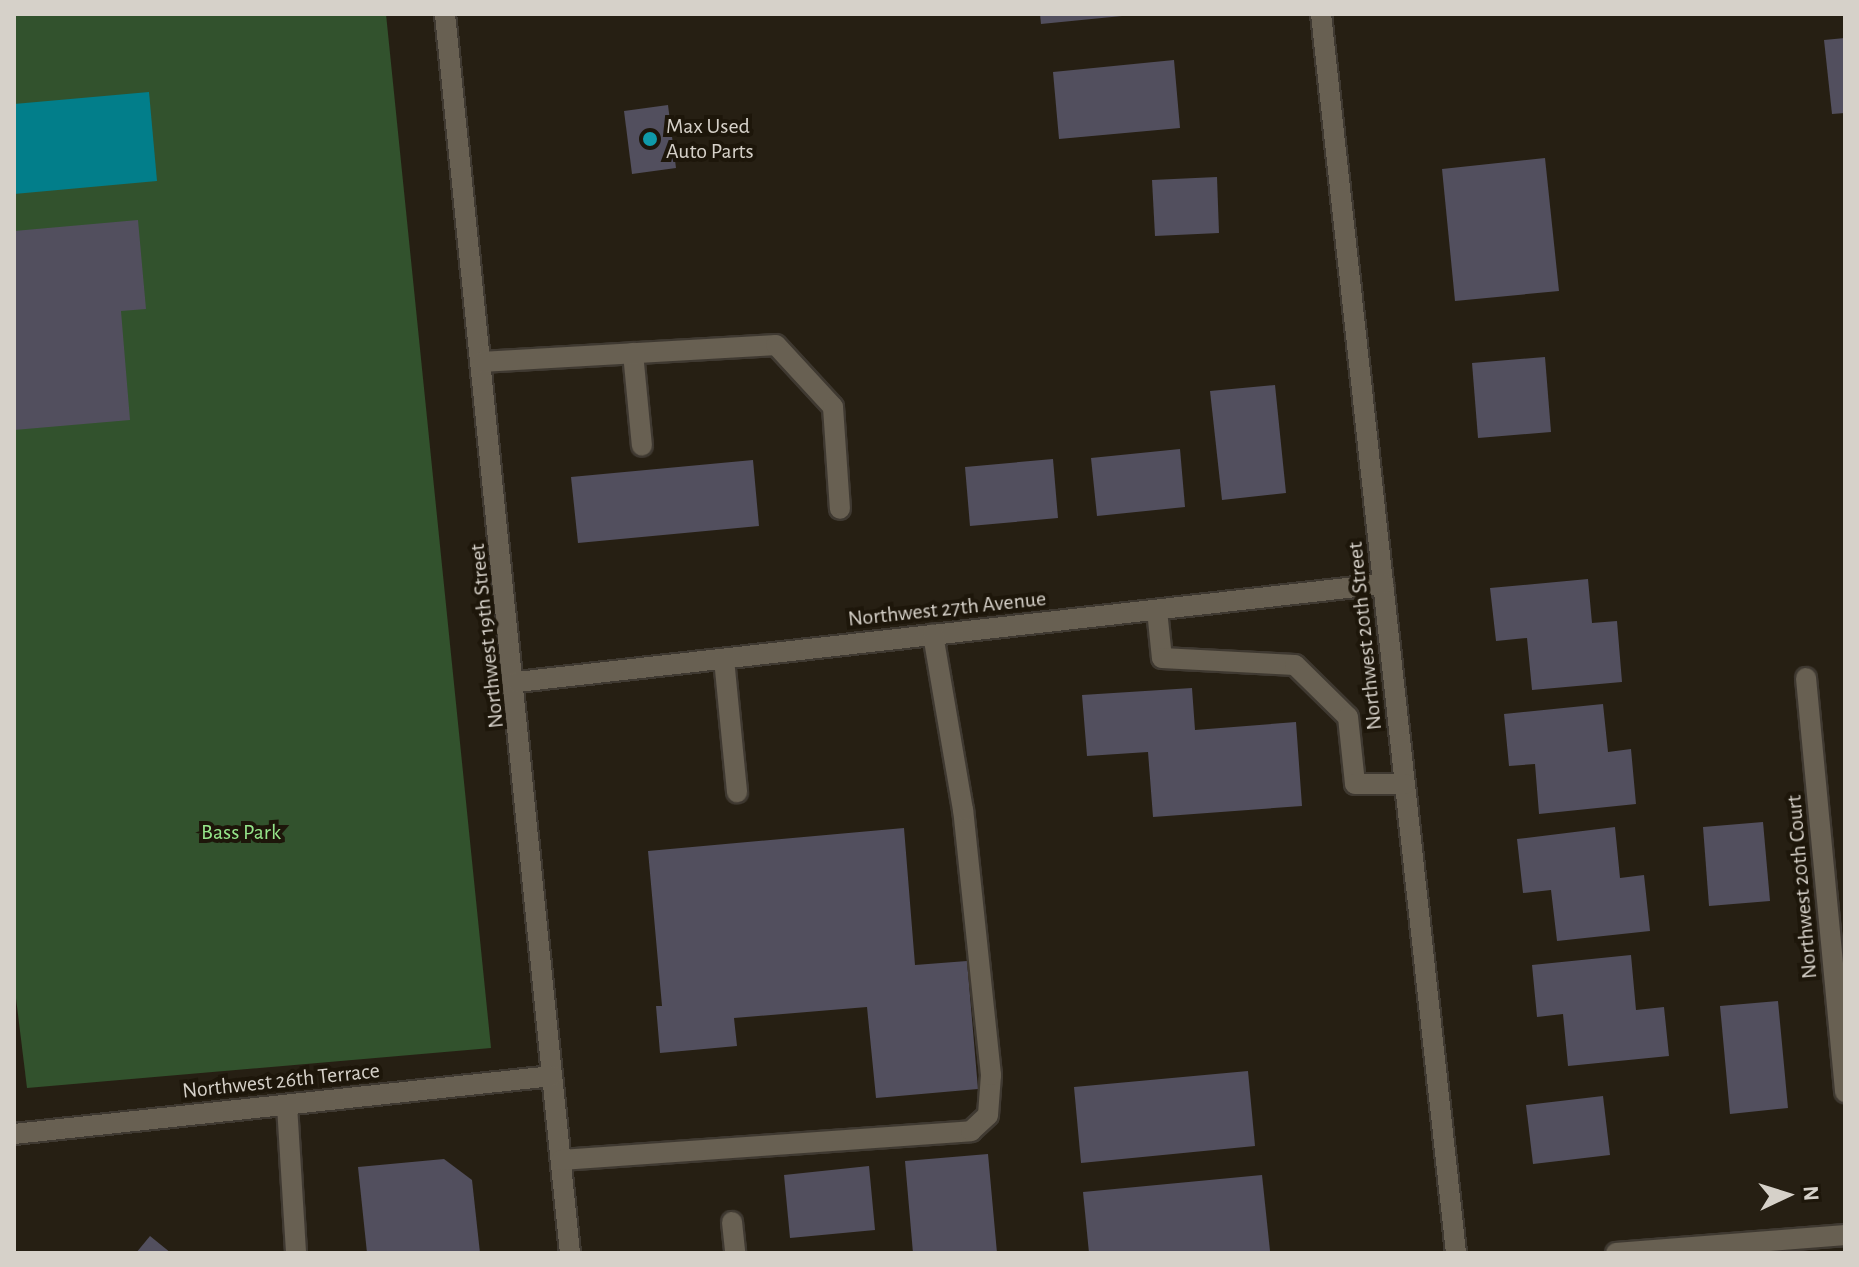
<!DOCTYPE html>
<html>
<head>
<meta charset="utf-8">
<style>
	body { margin:0 }
	#map { position:relative; width:1859px; height:1267px; overflow:hidden; background:#261f13; font-family:"Alegreya Sans",sans-serif }
	div>[style] { position:absolute }
	.green>* { inset:0; background:#32522d }
	.water>* { inset:0; background:#027e8a }
	.building>* { inset:0; background:#524f5e }
	.roads { filter:drop-shadow(2px 0 #3f3931) drop-shadow(-2px 0 #3f3931) drop-shadow(0 2px #3f3931) drop-shadow(0 -2px #3f3931) }
	.minor>* { height:20px; margin:-10px; padding:0 10px; transform-origin:10px; border-radius:10px; background:#686052 }
	.dots>* { width:22px; height:22px; translate:-50% -50%; box-sizing:border-box; border:4px solid #1d160a; border-radius:50% }
	span { translate:-50% -50%; white-space:nowrap; text-align:center; line-height:1.15; -webkit-text-stroke:8px #1d160a; paint-order:stroke }
	.poi-label { font-size:22px; color:#d6d1c9 }
	.left { translate:0 -50%; text-align:left }
	.street-label { font-size:22px; color:#d6d1c9 }
	.park-label { font-size:22px; color:#95e58a }
	.frame { position:absolute; inset:0; border:16px solid #d6d1c9; pointer-events:none }
	.north { position:absolute; left:1747px; top:1155px; width:80px; height:80px; -webkit-text-stroke:6px #1d160a; paint-order:stroke; rotate:86deg; font-size:22px; font-weight:700; line-height:32px; text-align:center; color:#d6d1c9 }
	.north::after { content:''; display:block; margin:auto; width:28px; height:36px; background:#d6d1c9; clip-path:polygon(50% 0,100% 100%,50% 72%,0 100%) }
</style>
</head>
<body>
<div id="map">
	<div class="green">
		<div style="clip-path:polygon(14px 14px,386px 14px,491px 1048px,27px 1088px,14px 982px)"></div>
	</div>
	<div class="water">
		<div style="clip-path:polygon(149px 92px,157px 181px,14px 194px,14px 104px)"></div>
	</div>
	<div class="building">
		<div style="clip-path:polygon(1040px 14px,1122px 14px,1122px 16px,1041px 24px)"></div>
		<div style="clip-path:polygon(1845px 38px,1845px 113px,1832px 114px,1824px 40px)"></div>
		<div style="clip-path:polygon(1174px 60px,1180px 128px,1059px 139px,1053px 72px)"></div>
		<div style="clip-path:polygon(668px 105px,676px 168px,632px 174px,624px 111px)"></div>
		<div style="clip-path:polygon(1545px 158px,1559px 291px,1455px 301px,1442px 169px)"></div>
		<div style="clip-path:polygon(1217px 177px,1219px 233px,1155px 236px,1152px 180px)"></div>
		<div style="clip-path:polygon(138px 220px,146px 309px,121px 311px,130px 420px,14px 430px,14px 231px)"></div>
		<div style="clip-path:polygon(1545px 357px,1551px 432px,1478px 438px,1472px 363px)"></div>
		<div style="clip-path:polygon(1275px 385px,1286px 493px,1222px 500px,1210px 391px)"></div>
		<div style="clip-path:polygon(1180px 449px,1185px 507px,1097px 516px,1091px 458px)"></div>
		<div style="clip-path:polygon(1053px 459px,1058px 518px,970px 526px,965px 467px)"></div>
		<div style="clip-path:polygon(753px 460px,759px 526px,578px 543px,571px 477px)"></div>
		<div style="clip-path:polygon(1588px 579px,1592px 623px,1617px 621px,1622px 682px,1532px 690px,1527px 638px,1496px 641px,1490px 588px)"></div>
		<div style="clip-path:polygon(1192px 688px,1195px 730px,1296px 722px,1302px 806px,1153px 817px,1148px 752px,1087px 756px,1082px 695px)"></div>
		<div style="clip-path:polygon(1603px 704px,1608px 752px,1631px 749px,1636px 804px,1539px 814px,1535px 764px,1509px 766px,1504px 714px)"></div>
		<div style="clip-path:polygon(1763px 822px,1770px 901px,1709px 906px,1703px 827px)"></div>
		<div style="clip-path:polygon(1615px 827px,1620px 878px,1644px 875px,1650px 931px,1557px 941px,1551px 890px,1523px 893px,1517px 839px)"></div>
		<div style="clip-path:polygon(904px 828px,915px 965px,967px 961px,978px 1089px,876px 1098px,867px 1007px,734px 1018px,737px 1046px,660px 1053px,656px 1006px,662px 1006px,648px 851px)"></div>
		<div style="clip-path:polygon(1631px 955px,1636px 1010px,1664px 1007px,1669px 1056px,1568px 1066px,1563px 1014px,1537px 1017px,1532px 965px)"></div>
		<div style="clip-path:polygon(1778px 1001px,1788px 1108px,1730px 1114px,1720px 1006px)"></div>
		<div style="clip-path:polygon(1248px 1071px,1255px 1146px,1081px 1163px,1074px 1087px)"></div>
		<div style="clip-path:polygon(1603px 1096px,1610px 1155px,1533px 1164px,1526px 1105px)"></div>
		<div style="clip-path:polygon(988px 1154px,997px 1253px,913px 1253px,905px 1161px)"></div>
		<div style="clip-path:polygon(444px 1159px,472px 1180px,480px 1253px,367px 1253px,358px 1167px)"></div>
		<div style="clip-path:polygon(869px 1166px,875px 1230px,790px 1238px,784px 1175px)"></div>
		<div style="clip-path:polygon(1262px 1175px,1270px 1251px,1089px 1253px,1083px 1192px)"></div>
		<div style="clip-path:polygon(150px 1236px,171px 1253px,136px 1253px)"></div>
	</div>
	<div class="roads">
		<div class="minor">
			<div style="left:445px;top:14px;width:1245px;rotate:84.24deg"></div>
			<div style="left:1321px;top:14px;width:1246px;rotate:83.78deg"></div>
			<div style="left:633px;top:353px;width:93px;rotate:84.5deg"></div>
			<div style="left:482px;top:362px;width:294px;rotate:-3.3deg"></div>
			<div style="left:776px;top:345px;width:84px;rotate:47.4deg"></div>
			<div style="left:833px;top:407px;width:102px;rotate:86.1deg"></div>
			<div style="left:1157px;top:610px;width:48px;rotate:84.1deg"></div>
			<div style="left:1162px;top:658px;width:133px;rotate:3deg"></div>
			<div style="left:1295px;top:665px;width:74px;rotate:44.5deg"></div>
			<div style="left:1348px;top:717px;width:67px;rotate:84deg"></div>
			<div style="left:1355px;top:784px;width:50px"></div>
			<div style="left:724px;top:659px;width:134px;rotate:84.4deg"></div>
			<div style="left:1806px;top:678px;width:416px;rotate:84.6deg"></div>
			<div style="left:517px;top:682px;width:872px;rotate:-6.46deg"></div>
			<div style="left:287px;top:1105px;width:148px;rotate:86.5deg"></div>
			<div style="left:14px;top:1134px;width:541px;rotate:-6.15deg"></div>
			<div style="left:561px;top:1160px;width:411px;rotate:-4deg"></div>
			<div style="left:971px;top:1131px;width:23px;rotate:-43deg"></div>
			<div style="left:988px;top:1115px;width:40px;rotate:-85.7deg"></div>
			<div style="left:991px;top:1075px;width:266px;rotate:-96deg"></div>
			<div style="left:963px;top:810px;width:178px;rotate:-99.7deg"></div>
			<div style="left:732px;top:1222px;width:31px;rotate:84deg"></div>
			<div style="left:1616px;top:1253px;width:230px;rotate:-4.5deg"></div>
		</div>
	</div>
	<div class="dots">
		<div style="left:650px;top:139px;background:#0f9aa8"></div>
	</div>
	<div class="poi-label">
		<span class="left" style="left:666px;top:139px">Max Used<br>Auto Parts</span>
	</div>
	<div class="street-label">
		<span style="left:947px;top:609px;rotate:-6deg">Northwest 27th Avenue</span>
		<span style="left:487px;top:636px;rotate:-96deg">Northwest 19th Street</span>
		<span style="left:1365px;top:636px;rotate:-96deg">Northwest 20th Street</span>
		<span style="left:1802px;top:887px;rotate:-95deg">Northwest 20th Court</span>
		<span style="left:281px;top:1081px;rotate:-6deg">Northwest 26th Terrace</span>
	</div>
	<div class="park-label">
		<span style="left:241px;top:833px">Bass Park</span>
	</div>
	<div class="frame"></div>
	<div class="north">N</div>
</div>
</body>
</html>
